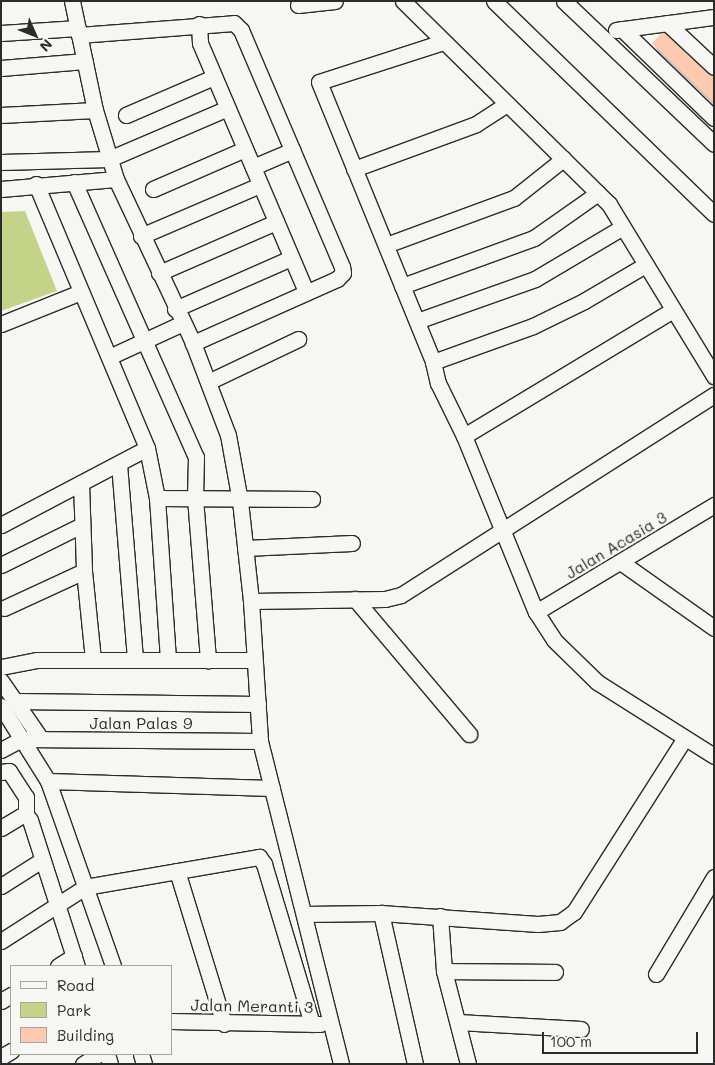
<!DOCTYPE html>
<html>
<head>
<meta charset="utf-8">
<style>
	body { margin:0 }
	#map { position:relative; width:715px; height:1065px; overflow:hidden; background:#f6f6f2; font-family:Mali,sans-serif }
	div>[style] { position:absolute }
	.green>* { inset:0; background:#c4d387 }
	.shadow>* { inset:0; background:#0003 }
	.building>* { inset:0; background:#fecaaf }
	.roads { filter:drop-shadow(1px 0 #2b2b2b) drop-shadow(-1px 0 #2b2b2b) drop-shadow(0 1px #2b2b2b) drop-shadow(0 -1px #2b2b2b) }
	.minor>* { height:15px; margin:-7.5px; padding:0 7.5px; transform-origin:7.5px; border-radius:7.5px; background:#f6f6f2 }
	span { translate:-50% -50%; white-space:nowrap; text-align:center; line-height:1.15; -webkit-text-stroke:4.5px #f6f6f2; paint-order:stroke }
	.street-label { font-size:16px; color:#2b2b2b }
	.frame { position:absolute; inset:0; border:2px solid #2b2b2b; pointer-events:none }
	.legend { position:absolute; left:10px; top:965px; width:162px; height:90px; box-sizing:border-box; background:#f6f6f2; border:1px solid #a5a5a2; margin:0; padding:6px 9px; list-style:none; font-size:15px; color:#2b2b2b }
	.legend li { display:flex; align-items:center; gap:10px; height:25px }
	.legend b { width:25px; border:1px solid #a5a5a2 }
	.north { position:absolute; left:10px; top:10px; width:50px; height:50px; -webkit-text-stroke:4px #f6f6f2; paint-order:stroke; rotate:134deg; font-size:14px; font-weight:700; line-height:20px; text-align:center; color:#2b2b2b }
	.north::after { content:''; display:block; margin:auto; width:18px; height:22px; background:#2b2b2b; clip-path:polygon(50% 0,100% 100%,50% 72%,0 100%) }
	.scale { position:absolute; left:542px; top:1032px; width:156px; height:22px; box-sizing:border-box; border:2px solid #2b2b2b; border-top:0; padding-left:6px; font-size:15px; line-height:18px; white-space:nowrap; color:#2b2b2b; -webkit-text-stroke:4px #f6f6f2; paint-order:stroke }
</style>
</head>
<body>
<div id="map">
	<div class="green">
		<div style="clip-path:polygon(25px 211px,57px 291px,1px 311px,1px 212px)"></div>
	</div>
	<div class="shadow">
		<div style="clip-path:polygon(654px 44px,714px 75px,714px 105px,658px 52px)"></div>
	</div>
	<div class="building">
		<div style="clip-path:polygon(667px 28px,714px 74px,714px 103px,652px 43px)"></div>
	</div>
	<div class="roads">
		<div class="minor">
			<div style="left:72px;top:1px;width:111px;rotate:78.1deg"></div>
			<div style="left:95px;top:110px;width:72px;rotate:73.1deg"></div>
			<div style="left:116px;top:179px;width:181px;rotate:64.8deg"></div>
			<div style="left:193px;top:343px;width:98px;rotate:69.2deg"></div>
			<div style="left:228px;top:435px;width:67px;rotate:79.7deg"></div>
			<div style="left:240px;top:501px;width:101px;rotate:83.7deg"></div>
			<div style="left:251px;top:601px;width:140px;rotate:86.3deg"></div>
			<div style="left:260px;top:741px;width:333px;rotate:75.9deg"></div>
			<div style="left:403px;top:1px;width:289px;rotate:44.6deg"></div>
			<div style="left:609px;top:204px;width:202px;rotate:58.6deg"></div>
			<div style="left:494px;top:1px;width:306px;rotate:44.1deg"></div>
			<div style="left:564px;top:1px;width:207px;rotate:43.6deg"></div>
			<div style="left:298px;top:5px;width:37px;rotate:-6deg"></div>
			<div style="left:667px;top:23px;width:64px;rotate:43.1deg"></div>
			<div style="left:199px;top:24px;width:19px;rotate:87deg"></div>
			<div style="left:200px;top:43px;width:271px;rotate:66.9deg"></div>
			<div style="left:622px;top:29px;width:128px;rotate:44.1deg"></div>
			<div style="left:616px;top:30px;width:99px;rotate:-7.6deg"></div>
			<div style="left:1px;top:33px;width:77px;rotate:-3.7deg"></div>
			<div style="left:79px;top:35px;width:155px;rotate:-4.4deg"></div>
			<div style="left:234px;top:23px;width:10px;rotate:45deg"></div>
			<div style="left:241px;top:30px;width:258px;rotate:66.9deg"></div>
			<div style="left:342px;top:267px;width:6px;rotate:81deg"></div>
			<div style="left:343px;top:273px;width:8px;rotate:135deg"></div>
			<div style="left:337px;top:279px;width:158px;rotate:156deg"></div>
			<div style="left:443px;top:42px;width:130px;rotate:162.1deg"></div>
			<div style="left:319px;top:82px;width:302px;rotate:67.8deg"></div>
			<div style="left:433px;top:362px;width:22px;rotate:77deg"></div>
			<div style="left:438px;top:383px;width:59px;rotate:63.9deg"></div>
			<div style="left:464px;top:436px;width:190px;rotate:67.8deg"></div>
			<div style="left:536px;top:612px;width:33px;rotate:57deg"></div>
			<div style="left:554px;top:640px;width:60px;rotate:44.3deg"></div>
			<div style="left:597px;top:682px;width:138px;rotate:32.3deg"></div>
			<div style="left:1px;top:68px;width:84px;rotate:-4.8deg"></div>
			<div style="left:1px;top:115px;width:94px;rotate:-3deg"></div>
			<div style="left:126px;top:115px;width:96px;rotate:-23.4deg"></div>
			<div style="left:1px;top:162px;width:108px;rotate:-1.6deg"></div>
			<div style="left:109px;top:159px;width:129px;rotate:-23.2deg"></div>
			<div style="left:253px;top:167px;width:43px;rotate:-23deg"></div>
			<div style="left:354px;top:169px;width:130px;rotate:-20.2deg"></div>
			<div style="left:476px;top:124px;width:37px;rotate:-33deg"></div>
			<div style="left:74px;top:182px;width:301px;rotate:66.1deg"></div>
			<div style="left:196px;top:457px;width:41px;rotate:91.4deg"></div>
			<div style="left:195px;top:498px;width:163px;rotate:85.4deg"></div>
			<div style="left:36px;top:184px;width:286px;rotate:67.2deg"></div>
			<div style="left:147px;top:448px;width:51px;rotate:78.7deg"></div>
			<div style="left:157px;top:498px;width:160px;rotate:86.1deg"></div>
			<div style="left:1px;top:189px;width:115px;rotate:-5deg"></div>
			<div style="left:153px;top:189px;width:100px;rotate:-23.5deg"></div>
			<div style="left:141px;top:236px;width:129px;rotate:-23.2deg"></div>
			<div style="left:386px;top:245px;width:136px;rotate:-20.2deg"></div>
			<div style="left:514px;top:198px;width:63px;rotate:-38.5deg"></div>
			<div style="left:159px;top:273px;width:128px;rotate:-23.6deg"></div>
			<div style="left:402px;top:286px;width:140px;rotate:-20deg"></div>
			<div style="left:534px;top:238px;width:78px;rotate:-35.1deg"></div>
			<div style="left:175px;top:309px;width:127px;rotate:-23.7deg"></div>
			<div style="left:417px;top:321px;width:125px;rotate:-19.6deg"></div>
			<div style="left:535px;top:279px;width:102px;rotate:-30.6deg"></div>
			<div style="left:1px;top:324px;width:86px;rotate:-21.8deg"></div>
			<div style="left:109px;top:357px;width:81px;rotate:-24.7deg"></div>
			<div style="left:433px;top:362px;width:106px;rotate:-19.8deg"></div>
			<div style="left:533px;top:326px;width:57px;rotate:-26.1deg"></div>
			<div style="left:584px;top:301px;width:71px;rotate:-30.5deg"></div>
			<div style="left:208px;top:382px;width:100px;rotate:-25.5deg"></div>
			<div style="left:464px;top:436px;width:242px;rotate:-31.1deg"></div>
			<div style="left:119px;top:464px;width:195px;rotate:85.3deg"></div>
			<div style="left:81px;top:483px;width:88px;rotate:88deg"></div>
			<div style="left:84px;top:571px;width:88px;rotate:84.2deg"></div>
			<div style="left:157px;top:498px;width:155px;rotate:0.4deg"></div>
			<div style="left:1px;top:525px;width:165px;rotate:-27.8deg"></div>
			<div style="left:245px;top:548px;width:107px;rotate:-2.7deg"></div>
			<div style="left:622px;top:563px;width:113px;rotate:35.2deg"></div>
			<div style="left:1px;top:565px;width:90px;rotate:-26.3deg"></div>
			<div style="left:355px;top:599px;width:177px;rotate:49.8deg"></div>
			<div style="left:251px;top:601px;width:134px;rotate:-0.9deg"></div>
			<div style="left:385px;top:599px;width:16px;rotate:-14deg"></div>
			<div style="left:401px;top:595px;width:371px;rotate:-32.6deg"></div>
			<div style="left:4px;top:608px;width:88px;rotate:-24.8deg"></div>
			<div style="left:536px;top:612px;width:208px;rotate:-31deg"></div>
			<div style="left:1px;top:667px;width:37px;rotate:-11deg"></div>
			<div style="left:37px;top:660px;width:216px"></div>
			<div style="left:1px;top:681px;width:70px;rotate:55.4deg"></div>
			<div style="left:15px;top:701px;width:243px;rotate:0.7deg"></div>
			<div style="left:1px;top:706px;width:89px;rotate:57.9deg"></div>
			<div style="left:48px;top:781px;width:196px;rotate:70.6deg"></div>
			<div style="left:1px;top:750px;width:24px;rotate:-28deg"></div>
			<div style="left:22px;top:739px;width:238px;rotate:0.5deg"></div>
			<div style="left:1px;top:772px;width:8px;rotate:-7deg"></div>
			<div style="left:9px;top:771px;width:31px;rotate:57deg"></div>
			<div style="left:26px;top:797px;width:18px;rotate:90deg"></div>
			<div style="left:48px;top:781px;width:224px;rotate:1.8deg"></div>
			<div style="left:1px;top:828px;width:23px;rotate:-31deg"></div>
			<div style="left:21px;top:816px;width:5px;rotate:-11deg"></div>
			<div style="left:26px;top:815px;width:6px;rotate:51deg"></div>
			<div style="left:30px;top:820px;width:153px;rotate:72.2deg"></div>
			<div style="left:177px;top:871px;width:160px;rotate:72.9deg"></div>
			<div style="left:1px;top:886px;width:49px;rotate:-32.4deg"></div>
			<div style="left:381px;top:913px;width:155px;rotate:77.3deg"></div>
			<div style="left:304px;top:914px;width:77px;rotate:-0.7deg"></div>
			<div style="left:381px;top:913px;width:157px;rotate:4deg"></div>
			<div style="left:538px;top:924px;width:22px;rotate:-5deg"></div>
			<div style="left:560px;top:922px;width:17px;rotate:-36deg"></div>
			<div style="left:574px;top:912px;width:206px;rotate:-57.5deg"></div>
			<div style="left:440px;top:916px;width:55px;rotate:85.8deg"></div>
			<div style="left:444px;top:971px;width:96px;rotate:75.5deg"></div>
			<div style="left:1px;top:941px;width:100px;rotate:-32.7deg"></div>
			<div style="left:85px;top:887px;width:177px;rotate:-9.8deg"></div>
			<div style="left:259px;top:857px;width:9px;rotate:54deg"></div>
			<div style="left:264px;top:864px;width:167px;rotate:73.3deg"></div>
			<div style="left:58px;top:966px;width:19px;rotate:-32deg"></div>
			<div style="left:444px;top:971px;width:111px;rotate:0.5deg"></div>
			<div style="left:656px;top:974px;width:113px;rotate:-59.1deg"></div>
			<div style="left:1px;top:1001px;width:12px;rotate:-31deg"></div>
			<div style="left:171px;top:1021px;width:149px;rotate:1.2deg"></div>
			<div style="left:458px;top:1022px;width:123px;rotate:3.3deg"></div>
			<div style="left:107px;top:1054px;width:10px;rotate:73deg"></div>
			<div style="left:141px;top:1054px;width:10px;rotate:73deg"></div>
			<div style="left:1px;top:1057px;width:12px;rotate:-31deg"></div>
			<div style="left:83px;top:1064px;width:19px;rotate:-32deg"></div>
		</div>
	</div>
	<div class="street-label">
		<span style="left:616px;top:545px;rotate:-31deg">Jalan Acasia 3</span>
		<span style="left:141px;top:723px">Jalan Palas 9</span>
		<span style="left:252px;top:1006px;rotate:1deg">Jalan Meranti 3</span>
	</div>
	<div class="frame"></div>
	<ul class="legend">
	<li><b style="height:6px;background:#f6f6f2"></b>Road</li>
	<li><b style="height:14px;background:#c4d387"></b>Park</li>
	<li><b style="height:14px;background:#fecaaf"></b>Building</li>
	</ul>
	<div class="north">N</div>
	<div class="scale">100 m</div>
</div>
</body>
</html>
